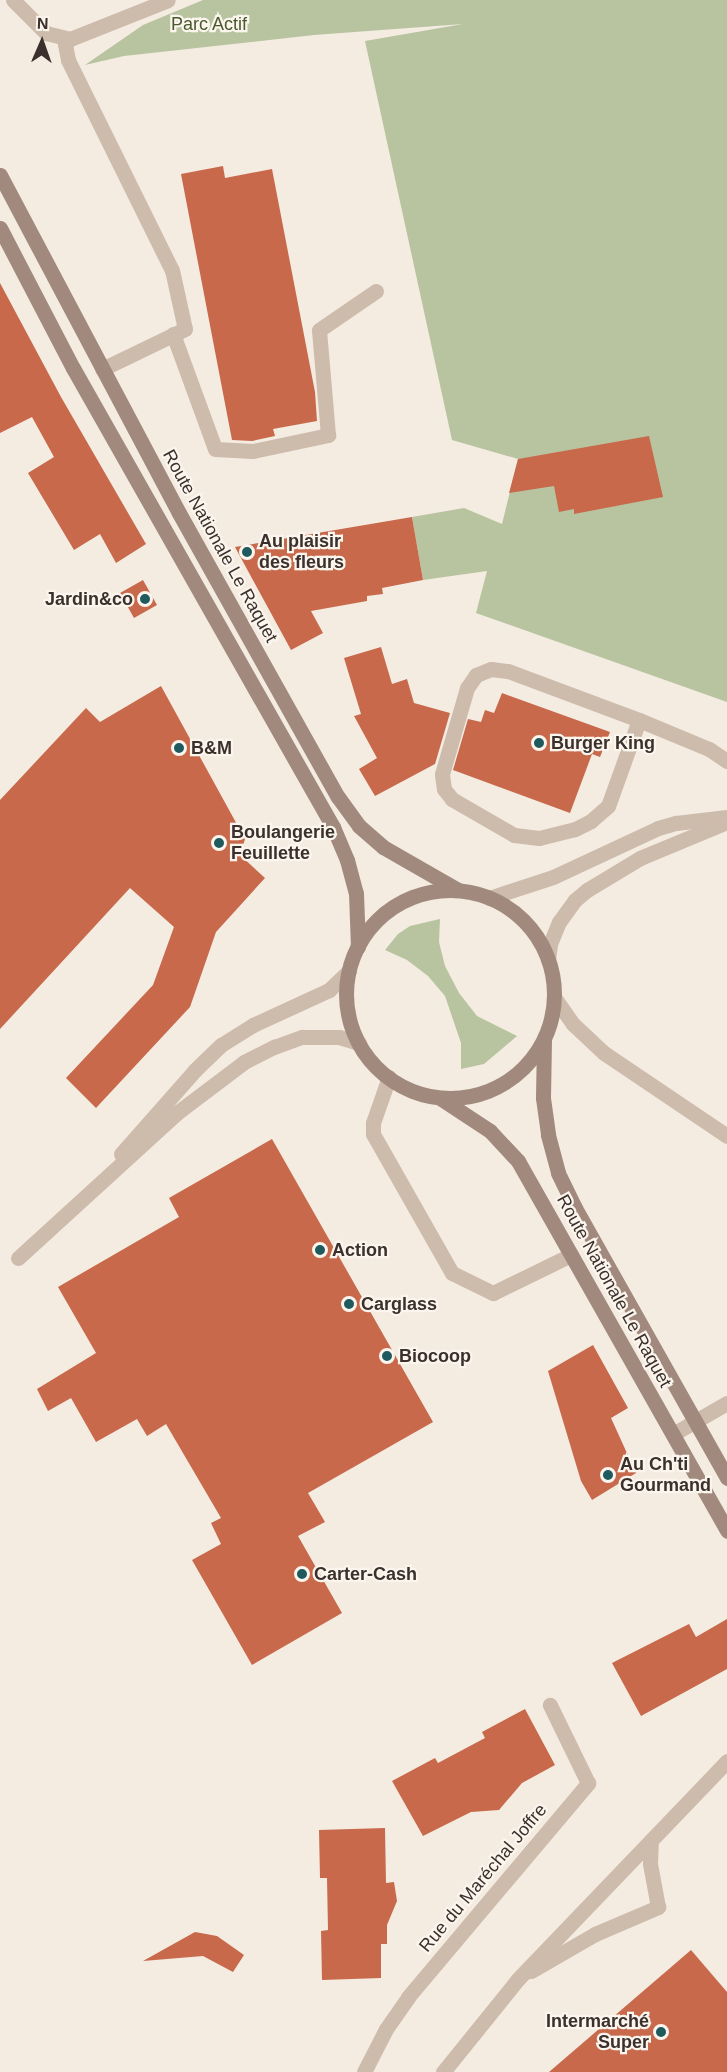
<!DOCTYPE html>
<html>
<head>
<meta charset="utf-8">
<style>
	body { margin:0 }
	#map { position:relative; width:727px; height:2072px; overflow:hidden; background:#f4ebe1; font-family:Arial,sans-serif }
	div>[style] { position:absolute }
	.green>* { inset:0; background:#b8c4a0 }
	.building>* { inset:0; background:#c8694b }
	.lane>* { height:15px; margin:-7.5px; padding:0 7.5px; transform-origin:7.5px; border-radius:7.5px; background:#cdbbac }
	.street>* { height:15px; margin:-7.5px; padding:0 7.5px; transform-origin:7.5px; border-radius:7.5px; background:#cdbbac }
	.secondary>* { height:15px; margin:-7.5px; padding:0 7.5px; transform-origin:7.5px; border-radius:7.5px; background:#a18a7d }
	.secondary>.ring { margin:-7.5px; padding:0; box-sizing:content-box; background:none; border:15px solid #a18a7d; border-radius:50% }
	.dots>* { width:16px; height:16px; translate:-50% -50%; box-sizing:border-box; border:3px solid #fbf5ee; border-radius:50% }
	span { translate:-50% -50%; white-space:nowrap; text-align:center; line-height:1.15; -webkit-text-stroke:4.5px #fbf5ee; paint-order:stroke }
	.park-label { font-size:18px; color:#4a5a2e }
	.poi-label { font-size:18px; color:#3b302b; font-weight:700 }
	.left { translate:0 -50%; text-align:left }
	.right { translate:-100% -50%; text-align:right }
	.street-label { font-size:18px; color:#3b302b }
	.north { position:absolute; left:12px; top:12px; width:60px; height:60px; -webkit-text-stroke:4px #fbf5ee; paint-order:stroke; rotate:2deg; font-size:16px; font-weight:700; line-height:24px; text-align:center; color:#3b302b }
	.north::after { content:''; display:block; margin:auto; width:21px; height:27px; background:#3b302b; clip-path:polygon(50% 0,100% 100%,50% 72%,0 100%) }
</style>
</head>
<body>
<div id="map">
	<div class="green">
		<div style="clip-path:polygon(203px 0,727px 0,727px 702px,476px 613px,487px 571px,423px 580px,412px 517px,464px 508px,502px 524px,518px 459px,452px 440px,365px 41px,463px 24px,314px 35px,124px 56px,85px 65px,143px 25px)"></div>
		<div style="clip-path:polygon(440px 919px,439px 942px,445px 966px,459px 993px,477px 1016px,517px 1036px,484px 1064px,461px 1069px,461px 1043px,445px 996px,428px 976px,407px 960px,385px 950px,398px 934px,410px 926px)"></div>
	</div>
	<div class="building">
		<div style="clip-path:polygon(223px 166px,225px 178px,272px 169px,315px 392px,317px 421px,273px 429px,275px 436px,252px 441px,232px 440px,181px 174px)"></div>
		<div style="clip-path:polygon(0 283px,61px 397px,146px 544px,116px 563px,100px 534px,74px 550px,28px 473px,54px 457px,32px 417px,0 433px)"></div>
		<div style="clip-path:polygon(649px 436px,663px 497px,574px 514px,574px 509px,559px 512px,554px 486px,509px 493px,518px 459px)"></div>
		<div style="clip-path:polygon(412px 517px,423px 580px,382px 588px,383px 594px,367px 596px,367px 601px,311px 611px,323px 633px,291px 650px,235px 547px)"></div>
		<div style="clip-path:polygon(143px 580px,157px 605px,134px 618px,120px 593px)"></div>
		<div style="clip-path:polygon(381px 647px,392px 684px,407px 679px,414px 703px,450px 713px,435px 764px,375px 796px,359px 769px,377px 758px,354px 716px,361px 714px,344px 658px)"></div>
		<div style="clip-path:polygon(161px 686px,245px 839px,240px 855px,265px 878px,216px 932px,190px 1007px,96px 1108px,66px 1078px,153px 985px,174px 927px,130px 888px,0 1029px,0 800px,86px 708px,100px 722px)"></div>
		<div style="clip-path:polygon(502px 693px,610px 732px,600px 757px,592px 754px,570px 813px,453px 770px,468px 719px,481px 722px,485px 710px,494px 713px)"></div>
		<div style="clip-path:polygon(272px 1139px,433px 1422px,308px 1493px,325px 1522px,298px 1536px,342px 1613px,252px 1665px,192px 1560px,221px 1544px,211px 1523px,221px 1518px,166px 1424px,147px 1436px,137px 1419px,96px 1442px,71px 1398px,48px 1411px,37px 1389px,96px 1353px,58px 1287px,179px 1217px,169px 1198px)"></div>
		<div style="clip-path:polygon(593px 1345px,628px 1408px,611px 1418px,636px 1473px,592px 1500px,581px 1481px,548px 1371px)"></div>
		<div style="clip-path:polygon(727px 1619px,727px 1669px,641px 1716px,612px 1663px,689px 1624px,696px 1637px)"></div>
		<div style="clip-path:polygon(525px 1709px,555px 1765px,522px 1783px,499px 1810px,471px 1812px,423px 1836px,392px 1781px,435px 1758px,438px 1763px,485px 1738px,482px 1732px)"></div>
		<div style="clip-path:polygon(385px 1828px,386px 1883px,394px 1882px,397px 1901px,387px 1925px,387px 1944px,381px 1944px,381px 1978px,322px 1980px,321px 1931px,328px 1930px,327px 1878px,320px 1878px,319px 1830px)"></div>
		<div style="clip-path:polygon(195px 1932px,217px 1936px,244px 1955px,233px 1972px,203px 1956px,143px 1961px)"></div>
		<div style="clip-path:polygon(691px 1950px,727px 1992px,727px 2072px,549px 2072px)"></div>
	</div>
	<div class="lane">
		<div style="left:64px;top:39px;width:21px;rotate:79deg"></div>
		<div style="left:68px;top:60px;width:234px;rotate:63.7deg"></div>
		<div style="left:172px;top:270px;width:60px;rotate:77.6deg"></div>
		<div style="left:185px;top:329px;width:92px;rotate:154.3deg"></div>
		<div style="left:173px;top:334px;width:122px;rotate:69.9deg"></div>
		<div style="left:215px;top:449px;width:38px;rotate:3deg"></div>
		<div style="left:253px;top:451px;width:77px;rotate:-12deg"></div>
		<div style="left:328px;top:435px;width:105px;rotate:-94.9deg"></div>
		<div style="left:319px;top:330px;width:69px;rotate:-34.4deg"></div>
		<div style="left:639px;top:720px;width:91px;rotate:109.8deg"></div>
		<div style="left:608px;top:806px;width:23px;rotate:139deg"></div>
		<div style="left:591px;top:821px;width:18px;rotate:153deg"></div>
		<div style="left:575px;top:829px;width:37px;rotate:166deg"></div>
		<div style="left:539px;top:838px;width:25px;rotate:-173deg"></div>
		<div style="left:514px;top:835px;width:72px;rotate:-149.9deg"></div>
		<div style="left:452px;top:799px;width:13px;rotate:-129deg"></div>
		<div style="left:444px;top:789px;width:15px;rotate:-98deg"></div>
		<div style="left:442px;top:774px;width:90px;rotate:-73.8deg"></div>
		<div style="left:467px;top:688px;width:16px;rotate:-55deg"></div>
		<div style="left:476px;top:675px;width:16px;rotate:-22deg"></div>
		<div style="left:491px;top:669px;width:17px;rotate:7deg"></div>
		<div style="left:508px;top:671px;width:140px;rotate:20.5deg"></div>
		<div style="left:639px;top:720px;width:76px;rotate:22.5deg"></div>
		<div style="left:709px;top:749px;width:22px;rotate:34deg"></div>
		<div style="left:389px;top:1077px;width:49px;rotate:109.2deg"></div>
		<div style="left:373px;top:1123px;width:11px;rotate:90deg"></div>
		<div style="left:373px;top:1134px;width:160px;rotate:60.4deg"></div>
		<div style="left:452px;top:1273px;width:46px;rotate:26deg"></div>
		<div style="left:493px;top:1293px;width:87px;rotate:-26deg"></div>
		<div style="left:121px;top:1154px;width:112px;rotate:-48.6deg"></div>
		<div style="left:195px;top:1070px;width:36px;rotate:-44deg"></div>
		<div style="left:221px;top:1045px;width:38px;rotate:-32deg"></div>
		<div style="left:253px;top:1025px;width:84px;rotate:-24.7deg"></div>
		<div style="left:329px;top:990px;width:28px;rotate:-44deg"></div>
		<div style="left:18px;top:1258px;width:217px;rotate:-42.4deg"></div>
		<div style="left:178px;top:1112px;width:83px;rotate:-37.1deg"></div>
		<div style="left:244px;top:1062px;width:34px;rotate:-27deg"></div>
		<div style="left:274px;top:1047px;width:30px;rotate:-20deg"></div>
		<div style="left:302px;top:1037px;width:37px"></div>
		<div style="left:339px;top:1037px;width:21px;rotate:17deg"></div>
		<div style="left:673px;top:1434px;width:62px;rotate:-29.9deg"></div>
		<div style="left:531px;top:1971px;width:74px;rotate:-30deg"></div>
		<div style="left:595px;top:1934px;width:69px;rotate:-23.2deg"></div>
		<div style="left:658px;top:1907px;width:44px;rotate:-100.5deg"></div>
		<div style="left:650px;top:1864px;width:23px;rotate:-88deg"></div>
	</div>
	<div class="street">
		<div style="left:13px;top:0;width:47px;rotate:45deg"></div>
		<div style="left:46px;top:33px;width:25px;rotate:14deg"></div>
		<div style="left:70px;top:39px;width:105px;rotate:-21.7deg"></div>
		<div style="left:489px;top:898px;width:67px;rotate:-18.2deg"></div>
		<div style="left:553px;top:877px;width:116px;rotate:-25deg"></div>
		<div style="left:658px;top:828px;width:19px;rotate:-16deg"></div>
		<div style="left:676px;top:823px;width:51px;rotate:-6.7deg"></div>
		<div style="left:548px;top:960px;width:16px;rotate:-83deg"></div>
		<div style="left:550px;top:944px;width:24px;rotate:-68deg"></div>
		<div style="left:559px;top:922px;width:27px;rotate:-54deg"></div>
		<div style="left:575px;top:900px;width:16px;rotate:-40deg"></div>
		<div style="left:587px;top:890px;width:62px;rotate:-31.1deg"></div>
		<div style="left:640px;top:858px;width:94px;rotate:-22.5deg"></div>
		<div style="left:554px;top:997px;width:33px;rotate:55deg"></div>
		<div style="left:573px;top:1024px;width:42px;rotate:43.1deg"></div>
		<div style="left:604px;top:1053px;width:148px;rotate:34deg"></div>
		<div style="left:364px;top:2072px;width:48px;rotate:-62.9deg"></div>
		<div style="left:386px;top:2029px;width:39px;rotate:-55deg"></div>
		<div style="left:408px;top:1997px;width:280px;rotate:-49.9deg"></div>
		<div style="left:588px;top:1783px;width:87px;rotate:-116deg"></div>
		<div style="left:443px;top:2072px;width:119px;rotate:-51.1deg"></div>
		<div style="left:518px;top:1979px;width:302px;rotate:-46.2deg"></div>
	</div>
	<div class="secondary">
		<div style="left:0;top:175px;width:382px;rotate:62.1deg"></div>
		<div style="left:179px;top:513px;width:325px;rotate:60.8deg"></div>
		<div style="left:338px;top:797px;width:36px;rotate:54deg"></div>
		<div style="left:359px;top:826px;width:32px;rotate:41deg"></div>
		<div style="left:383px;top:847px;width:86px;rotate:29.8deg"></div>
		<div style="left:0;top:228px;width:158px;rotate:62.5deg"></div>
		<div style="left:73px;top:368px;width:528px;rotate:60.47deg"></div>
		<div style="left:333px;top:827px;width:36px;rotate:67deg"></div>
		<div style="left:347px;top:860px;width:34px;rotate:75deg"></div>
		<div style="left:356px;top:893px;width:54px;rotate:87.9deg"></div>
		<div class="ring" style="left:346px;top:890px;width:193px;height:193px"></div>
		<div style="left:544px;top:1040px;width:58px;rotate:91deg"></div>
		<div style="left:543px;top:1098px;width:37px;rotate:82deg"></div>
		<div style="left:548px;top:1135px;width:39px;rotate:75deg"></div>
		<div style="left:558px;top:1173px;width:39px;rotate:64deg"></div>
		<div style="left:575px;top:1208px;width:310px;rotate:60.6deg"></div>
		<div style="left:440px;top:1098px;width:60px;rotate:33.4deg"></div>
		<div style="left:490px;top:1131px;width:41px;rotate:47deg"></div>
		<div style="left:518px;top:1161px;width:425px;rotate:60.5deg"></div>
	</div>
	<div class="dots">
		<div style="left:247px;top:552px;background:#1f5a5e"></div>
		<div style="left:145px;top:599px;background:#1f5a5e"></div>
		<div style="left:539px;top:743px;background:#1f5a5e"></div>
		<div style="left:179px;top:748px;background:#1f5a5e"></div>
		<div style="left:219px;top:843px;background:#1f5a5e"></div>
		<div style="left:320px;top:1250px;background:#1f5a5e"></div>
		<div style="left:349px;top:1304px;background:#1f5a5e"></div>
		<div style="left:387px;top:1356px;background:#1f5a5e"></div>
		<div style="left:608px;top:1475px;background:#1f5a5e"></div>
		<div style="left:302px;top:1574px;background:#1f5a5e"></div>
		<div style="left:661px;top:2032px;background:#1f5a5e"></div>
	</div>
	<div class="park-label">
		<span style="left:209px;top:24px">Parc Actif</span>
	</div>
	<div class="poi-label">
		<span class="left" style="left:259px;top:552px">Au plaisir<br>des fleurs</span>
		<span class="right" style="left:133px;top:599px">Jardin&amp;co</span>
		<span class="left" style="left:551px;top:743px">Burger King</span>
		<span class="left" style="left:191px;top:748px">B&amp;M</span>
		<span class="left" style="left:231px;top:843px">Boulangerie<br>Feuillette</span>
		<span class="left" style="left:332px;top:1250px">Action</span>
		<span class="left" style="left:361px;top:1304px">Carglass</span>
		<span class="left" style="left:399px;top:1356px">Biocoop</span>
		<span class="left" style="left:620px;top:1475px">Au Ch'ti<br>Gourmand</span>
		<span class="left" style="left:314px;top:1574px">Carter-Cash</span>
		<span class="right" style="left:649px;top:2032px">Intermarché<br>Super</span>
	</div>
	<div class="street-label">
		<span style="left:220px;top:546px;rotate:61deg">Route Nationale Le Raquet</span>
		<span style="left:614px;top:1291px;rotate:61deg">Route Nationale Le Raquet</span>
		<span style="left:483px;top:1878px;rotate:-50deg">Rue du Maréchal Joffre</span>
	</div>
	<div class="north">N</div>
</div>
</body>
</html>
